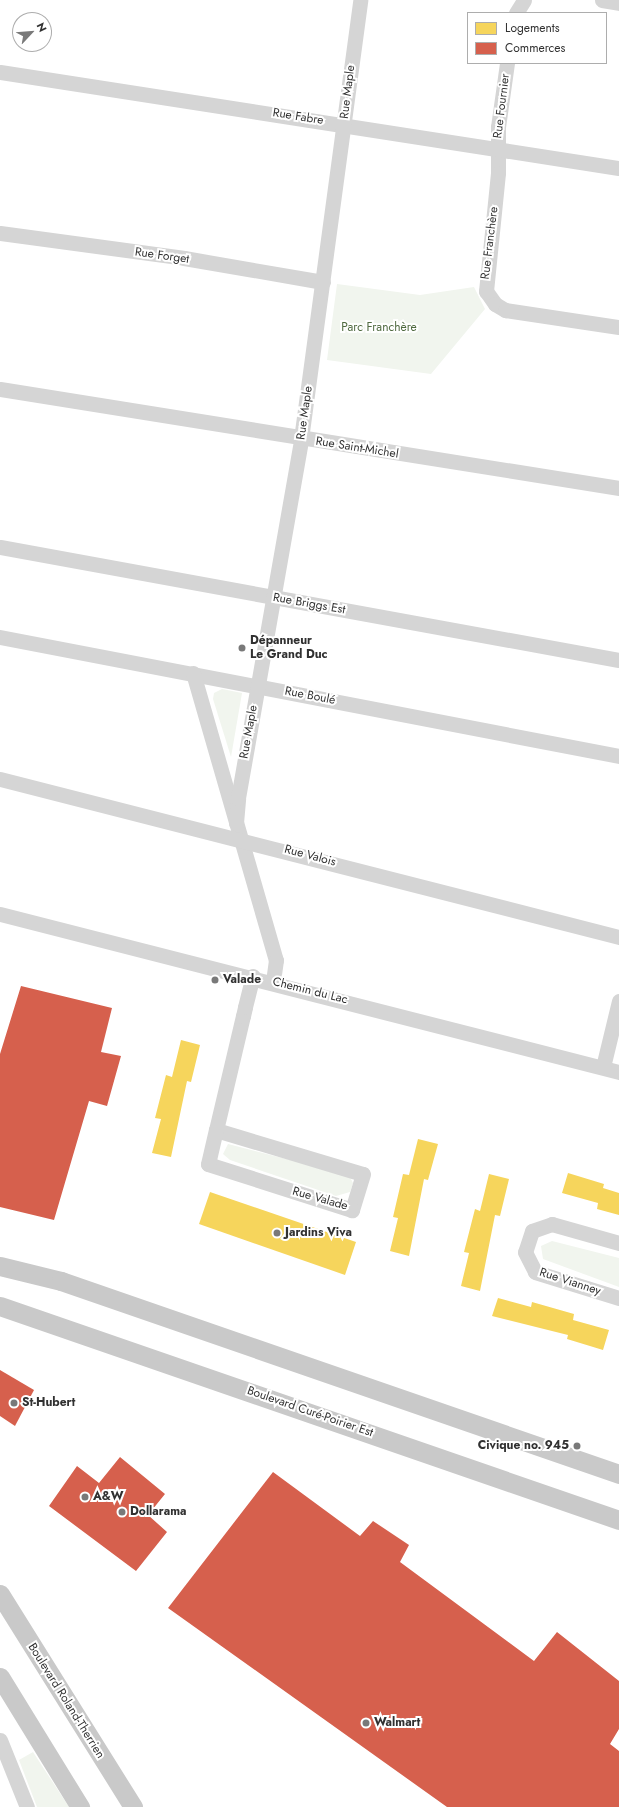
<!DOCTYPE html>
<html>
<head>
<meta charset="utf-8">
<style>
	body { margin:0 }
	#map { position:relative; width:619px; height:1807px; overflow:hidden; background:#fff; font-family:Jost,sans-serif }
	div>[style] { position:absolute }
	.green>* { inset:0; background:#f1f5ee }
	.homes>* { inset:0; background:#f6d55c }
	.shops>* { inset:0; background:#d6604d }
	.minor>* { height:15px; margin:-7.5px; padding:0 7.5px; transform-origin:7.5px; border-radius:7.5px; background:#d5d5d5 }
	.major>* { height:19px; margin:-9.5px; padding:0 9.5px; transform-origin:9.5px; border-radius:9.5px; background:#c9c9c9 }
	.dots>* { width:11px; height:11px; translate:-50% -50%; box-sizing:border-box; border:2px solid #fff; border-radius:50% }
	span { translate:-50% -50%; white-space:nowrap; text-align:center; line-height:1.15; -webkit-text-stroke:4px #fff; paint-order:stroke }
	.street-label { font-size:12px; color:#313131 }
	.park-label { font-size:12px; color:#506a40 }
	.poi-label { font-size:12px; color:#313131; font-weight:700 }
	.left { translate:0 -50%; text-align:left }
	.right { translate:-100% -50%; text-align:right }
	.legend { position:absolute; left:467px; top:12px; width:140px; height:52px; box-sizing:border-box; background:#fff; border:1px solid #adadad; margin:0; padding:5px 7px; list-style:none; font-size:12px; color:#313131 }
	.legend li { display:flex; align-items:center; gap:8px; height:20px }
	.legend b { width:20px; border:1px solid #adadad }
	.north { position:absolute; left:12px; top:12px; width:40px; height:40px; box-sizing:border-box; background:#fff; border:1px solid #adadad; border-radius:50%; rotate:64deg; font-size:11px; font-weight:700; line-height:16px; text-align:center; color:#313131 }
	.north::after { content:''; display:block; margin:auto; width:14px; height:18px; background:#797979; clip-path:polygon(50% 0,100% 100%,50% 72%,0 100%) }
</style>
</head>
<body>
<div id="map">
	<div class="green">
		<div style="clip-path:polygon(337px 284px,420px 295px,474px 287px,485px 309px,431px 374px,327px 360px)"></div>
		<div style="clip-path:polygon(222px 689px,242px 693px,231px 757px,213px 699px,214px 693px)"></div>
		<div style="clip-path:polygon(228px 1144px,349px 1175px,353px 1183px,350px 1192px,336px 1196px,230px 1160px,223px 1154px)"></div>
		<div style="clip-path:polygon(552px 1241px,619px 1258px,619px 1287px,543px 1259px,541px 1246px)"></div>
		<div style="clip-path:polygon(33px 1752px,69px 1807px,37px 1807px,19px 1760px)"></div>
	</div>
	<div class="homes">
		<div style="clip-path:polygon(181px 1040px,200px 1045px,191px 1082px,187px 1081px,171px 1157px,152px 1153px,161px 1119px,155px 1118px,166px 1075px,172px 1077px)"></div>
		<div style="clip-path:polygon(418px 1139px,438px 1144px,428px 1180px,424px 1179px,409px 1256px,390px 1251px,398px 1218px,393px 1217px,403px 1174px,409px 1175px)"></div>
		<div style="clip-path:polygon(568px 1173px,604px 1184px,603px 1188px,619px 1193px,619px 1215px,597px 1209px,598px 1203px,562px 1193px)"></div>
		<div style="clip-path:polygon(489px 1174px,509px 1179px,500px 1216px,495px 1215px,480px 1291px,461px 1286px,469px 1253px,464px 1252px,475px 1209px,480px 1211px)"></div>
		<div style="clip-path:polygon(210px 1192px,356px 1242px,345px 1275px,199px 1224px)"></div>
		<div style="clip-path:polygon(498px 1298px,531px 1307px,532px 1302px,574px 1314px,573px 1320px,609px 1330px,603px 1350px,567px 1339px,568px 1335px,492px 1316px)"></div>
	</div>
	<div class="shops">
		<div style="clip-path:polygon(21px 986px,112px 1008px,101px 1052px,121px 1056px,107px 1106px,89px 1101px,54px 1220px,0 1207px,0 1054px)"></div>
		<div style="clip-path:polygon(0 1370px,34px 1390px,15px 1426px,0 1416px)"></div>
		<div style="clip-path:polygon(120px 1457px,165px 1494px,148px 1515px,167px 1532px,136px 1571px,49px 1506px,77px 1466px,99px 1483px)"></div>
		<div style="clip-path:polygon(273px 1472px,360px 1536px,373px 1521px,409px 1545px,400px 1562px,534px 1661px,557px 1632px,619px 1681px,619px 1729px,610px 1744px,619px 1751px,619px 1807px,447px 1807px,168px 1608px)"></div>
	</div>
	<div class="minor">
		<div style="left:602px;top:0;width:17px;rotate:10deg"></div>
		<div style="left:516px;top:13px;width:15px;rotate:-58deg"></div>
		<div style="left:507px;top:63px;width:65px;rotate:98deg"></div>
		<div style="left:498px;top:127px;width:46px;rotate:90deg"></div>
		<div style="left:498px;top:173px;width:119px;rotate:95.8deg"></div>
		<div style="left:486px;top:291px;width:16px;rotate:55deg"></div>
		<div style="left:495px;top:304px;width:12px;rotate:31deg"></div>
		<div style="left:505px;top:310px;width:115px;rotate:8.5deg"></div>
		<div style="left:0;top:72px;width:626px;rotate:8.82deg"></div>
		<div style="left:0;top:233px;width:186px;rotate:7.7deg"></div>
		<div style="left:184px;top:258px;width:141px;rotate:9.8deg"></div>
		<div style="left:0;top:389px;width:627px;rotate:9.09deg"></div>
		<div style="left:0;top:547px;width:629px;rotate:10.35deg"></div>
		<div style="left:0;top:637px;width:630px;rotate:10.88deg"></div>
		<div style="left:193px;top:673px;width:299px;rotate:73.9deg"></div>
		<div style="left:276px;top:960px;width:21px;rotate:98deg"></div>
		<div style="left:0;top:779px;width:639px;rotate:14.32deg"></div>
		<div style="left:236px;top:823px;width:25px;rotate:-85deg"></div>
		<div style="left:238px;top:798px;width:364px;rotate:-80deg"></div>
		<div style="left:301px;top:439px;width:443px;rotate:-82.3deg"></div>
		<div style="left:0;top:914px;width:639px;rotate:14.32deg"></div>
		<div style="left:603px;top:1067px;width:68px;rotate:-76.4deg"></div>
		<div style="left:216px;top:1130px;width:153px;rotate:16.7deg"></div>
		<div style="left:363px;top:1174px;width:38px;rotate:107deg"></div>
		<div style="left:352px;top:1210px;width:151px;rotate:-162.3deg"></div>
		<div style="left:208px;top:1164px;width:35px;rotate:-77deg"></div>
		<div style="left:216px;top:1130px;width:117px;rotate:-76.7deg"></div>
		<div style="left:243px;top:1016px;width:9px;rotate:-77deg"></div>
		<div style="left:245px;top:1007px;width:32px;rotate:-76deg"></div>
		<div style="left:619px;top:1243px;width:70px;rotate:-164.2deg"></div>
		<div style="left:552px;top:1224px;width:21px;rotate:161deg"></div>
		<div style="left:532px;top:1231px;width:22px;rotate:108deg"></div>
		<div style="left:525px;top:1252px;width:22px;rotate:63deg"></div>
		<div style="left:535px;top:1272px;width:88px;rotate:17.2deg"></div>
		<div style="left:0;top:1740px;width:72px;rotate:68.1deg"></div>
	</div>
	<div class="major">
		<div style="left:0;top:1266px;width:63px;rotate:13.8deg"></div>
		<div style="left:61px;top:1281px;width:590px;rotate:19.08deg"></div>
		<div style="left:0;top:1306px;width:655px;rotate:19.07deg"></div>
		<div style="left:0;top:1594px;width:251px;rotate:58deg"></div>
		<div style="left:0;top:1677px;width:153px;rotate:58.4deg"></div>
	</div>
	<div class="dots">
		<div style="left:242px;top:648px;background:#797979"></div>
		<div style="left:215px;top:980px;background:#797979"></div>
		<div style="left:277px;top:1233px;background:#797979"></div>
		<div style="left:14px;top:1403px;background:#797979"></div>
		<div style="left:577px;top:1446px;background:#797979"></div>
		<div style="left:85px;top:1497px;background:#797979"></div>
		<div style="left:122px;top:1512px;background:#797979"></div>
		<div style="left:366px;top:1723px;background:#797979"></div>
	</div>
	<div class="street-label">
		<span style="left:348px;top:92px;rotate:-83deg">Rue Maple</span>
		<span style="left:502px;top:106px;rotate:-83deg">Rue Fournier</span>
		<span style="left:298px;top:117px;rotate:9deg">Rue Fabre</span>
		<span style="left:490px;top:243px;rotate:-83deg">Rue Franchère</span>
		<span style="left:162px;top:256px;rotate:8deg">Rue Forget</span>
		<span style="left:305px;top:413px;rotate:-82deg">Rue Maple</span>
		<span style="left:357px;top:448px;rotate:9deg">Rue Saint-Michel</span>
		<span style="left:309px;top:604px;rotate:10deg">Rue Briggs Est</span>
		<span style="left:310px;top:696px;rotate:11deg">Rue Boulé</span>
		<span style="left:249px;top:732px;rotate:-80deg">Rue Maple</span>
		<span style="left:310px;top:856px;rotate:15deg">Rue Valois</span>
		<span style="left:310px;top:991px;rotate:14deg">Chemin du Lac</span>
		<span style="left:320px;top:1199px;rotate:16deg">Rue Valade</span>
		<span style="left:570px;top:1282px;rotate:18deg">Rue Vianney</span>
		<span style="left:310px;top:1412px;rotate:19deg">Boulevard Curé-Poirier Est</span>
		<span style="left:66px;top:1701px;rotate:58deg">Boulevard Roland-Therrien</span>
	</div>
	<div class="park-label">
		<span style="left:379px;top:328px">Parc Franchère</span>
	</div>
	<div class="poi-label">
		<span class="left" style="left:250px;top:648px">Dépanneur<br>Le Grand Duc</span>
		<span class="left" style="left:223px;top:980px">Valade</span>
		<span class="left" style="left:285px;top:1233px">Jardins Viva</span>
		<span class="left" style="left:22px;top:1403px">St-Hubert</span>
		<span class="right" style="left:569px;top:1446px">Civique no. 945</span>
		<span class="left" style="left:93px;top:1497px">A&amp;W</span>
		<span class="left" style="left:130px;top:1512px">Dollarama</span>
		<span class="left" style="left:374px;top:1723px">Walmart</span>
	</div>
	<ul class="legend">
	<li><b style="height:11px;background:#f6d55c"></b>Logements</li>
	<li><b style="height:11px;background:#d6604d"></b>Commerces</li>
	</ul>
	<div class="north">N</div>
</div>
</body>
</html>
